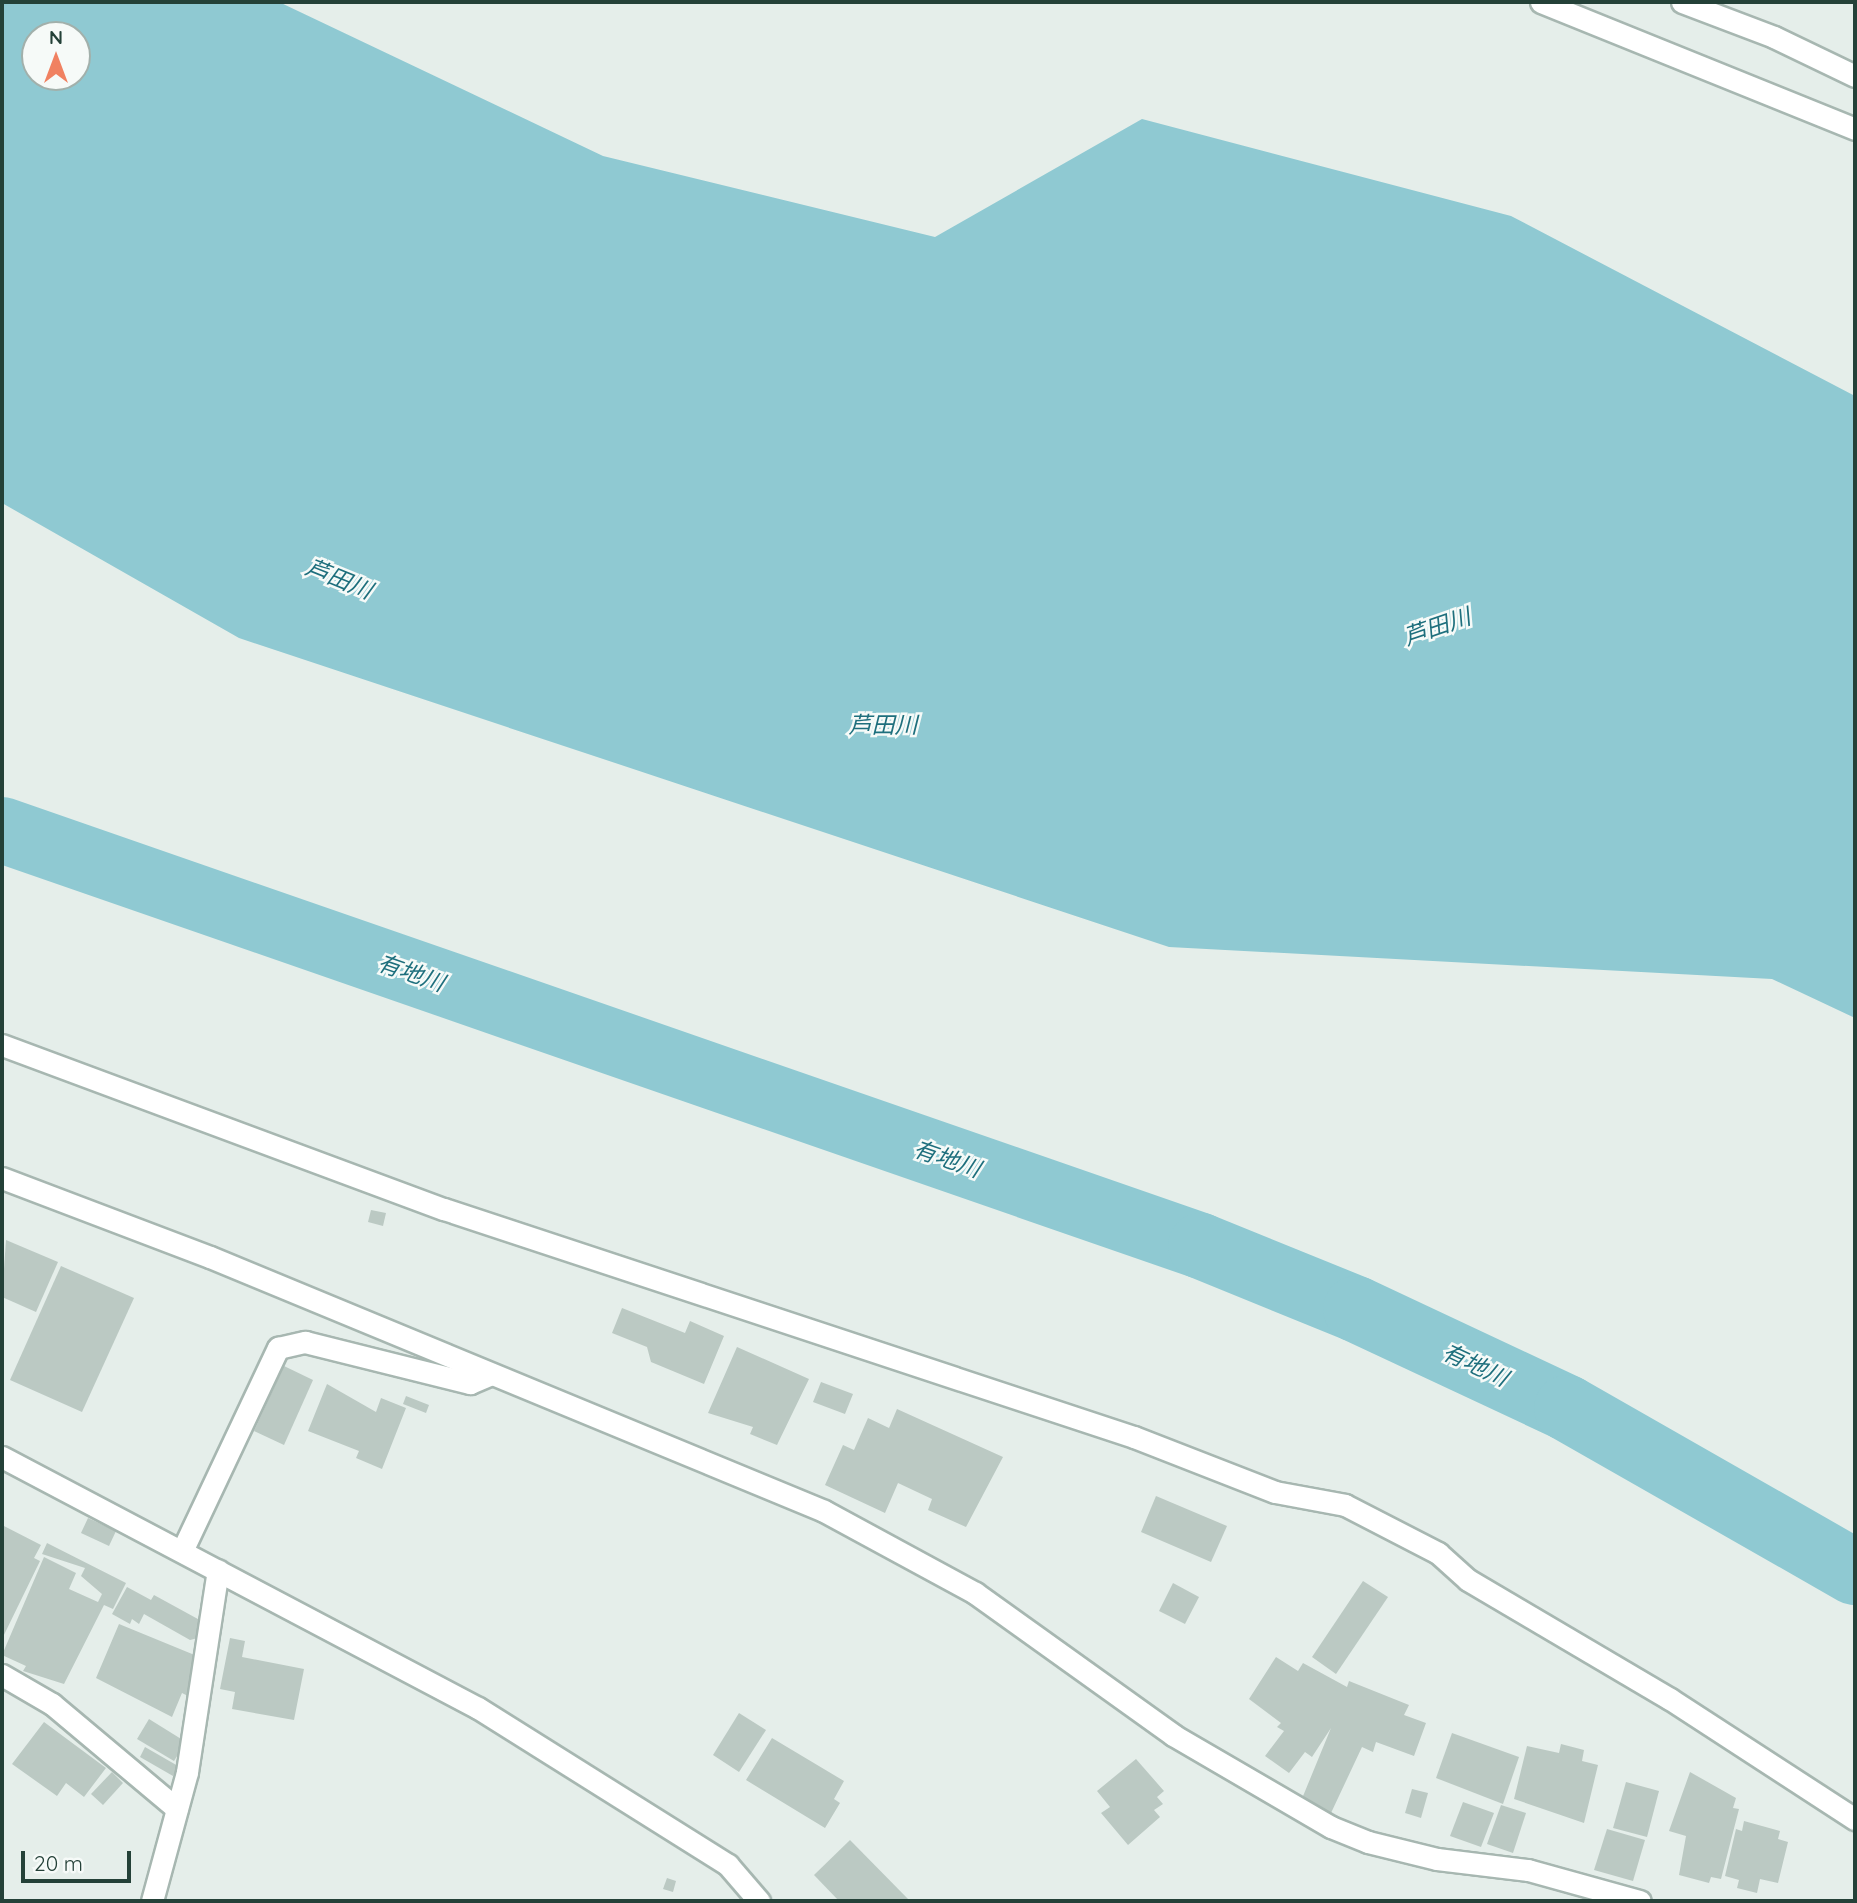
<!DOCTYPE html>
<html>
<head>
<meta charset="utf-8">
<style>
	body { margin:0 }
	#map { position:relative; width:1857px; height:1903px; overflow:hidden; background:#e5eeea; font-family:Quicksand,"Noto Sans JP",sans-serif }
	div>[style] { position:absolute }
	.water>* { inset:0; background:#8fc9d2 }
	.river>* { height:66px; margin:-33px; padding:0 33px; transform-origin:33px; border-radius:33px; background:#8fc9d2 }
	.building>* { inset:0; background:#bbc9c3 }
	.roads { filter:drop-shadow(2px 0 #a7b7b1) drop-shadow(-2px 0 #a7b7b1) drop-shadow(0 2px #a7b7b1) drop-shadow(0 -2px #a7b7b1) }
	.minor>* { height:21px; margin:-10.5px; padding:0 10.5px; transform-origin:10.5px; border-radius:10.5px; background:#fff }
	span { translate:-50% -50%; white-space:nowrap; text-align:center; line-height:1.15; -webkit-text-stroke:5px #f6faf8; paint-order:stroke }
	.water-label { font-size:23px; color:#1e6f7d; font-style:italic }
	.frame { position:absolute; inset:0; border:4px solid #244138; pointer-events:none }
	.north { position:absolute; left:21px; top:21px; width:70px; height:70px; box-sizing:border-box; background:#f6faf8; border:2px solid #a2b0ab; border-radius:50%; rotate:0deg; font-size:19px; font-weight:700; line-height:28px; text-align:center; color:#244138 }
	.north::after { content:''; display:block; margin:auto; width:24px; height:32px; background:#f08161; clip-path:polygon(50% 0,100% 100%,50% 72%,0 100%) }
	.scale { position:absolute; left:21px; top:1851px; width:110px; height:32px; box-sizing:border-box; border:4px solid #244138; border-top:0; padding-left:9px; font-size:21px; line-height:24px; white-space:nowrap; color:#244138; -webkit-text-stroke:5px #f6faf8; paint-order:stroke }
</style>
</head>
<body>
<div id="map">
	<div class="water">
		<div style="clip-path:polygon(evenodd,2px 2px,279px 2px,603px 156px,935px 237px,1142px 119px,1511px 216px,1855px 396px,1855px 1018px,1772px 979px,1169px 947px,239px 638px,2px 503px,2px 2px,35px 35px,77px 35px,77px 77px,35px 77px,35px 35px)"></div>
	</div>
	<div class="river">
		<div style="left:2px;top:830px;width:1269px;rotate:19.13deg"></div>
		<div style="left:1201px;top:1246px;width:167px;rotate:22.1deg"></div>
		<div style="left:1356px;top:1309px;width:233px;rotate:25.1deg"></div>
		<div style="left:1567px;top:1408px;width:331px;rotate:29.7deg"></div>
	</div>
	<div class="building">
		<div style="clip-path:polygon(371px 1210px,386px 1213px,383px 1226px,368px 1222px)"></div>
		<div style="clip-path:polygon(6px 1240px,58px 1262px,36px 1312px,2px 1297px)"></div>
		<div style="clip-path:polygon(61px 1266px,134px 1298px,82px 1412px,10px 1380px)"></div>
		<div style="clip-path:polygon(622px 1308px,685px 1333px,690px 1321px,724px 1336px,704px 1384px,651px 1362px,647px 1347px,612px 1333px)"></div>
		<div style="clip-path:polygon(737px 1347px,809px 1379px,777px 1445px,750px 1434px,753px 1427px,708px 1413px)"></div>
		<div style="clip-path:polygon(284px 1366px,313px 1380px,284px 1445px,254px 1431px)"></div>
		<div style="clip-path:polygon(821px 1382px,853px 1394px,845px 1414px,813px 1402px)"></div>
		<div style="clip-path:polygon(327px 1384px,376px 1412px,381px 1398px,406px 1408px,382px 1469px,356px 1458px,359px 1451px,308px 1431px)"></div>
		<div style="clip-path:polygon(406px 1396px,429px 1405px,426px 1413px,403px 1404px)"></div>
		<div style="clip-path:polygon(897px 1409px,1003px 1457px,966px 1527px,928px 1510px,932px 1499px,898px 1483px,885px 1513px,825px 1485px,843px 1445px,854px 1450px,868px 1418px,889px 1428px)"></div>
		<div style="clip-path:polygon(1156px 1496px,1227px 1526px,1211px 1562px,1141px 1532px)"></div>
		<div style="clip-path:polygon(88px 1518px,116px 1531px,109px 1546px,81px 1533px)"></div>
		<div style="clip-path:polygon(2px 1525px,41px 1545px,34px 1558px,40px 1561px,2px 1639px)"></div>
		<div style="clip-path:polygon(47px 1543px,126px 1583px,113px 1609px,104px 1605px,64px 1684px,23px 1671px,26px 1666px,2px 1655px,44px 1557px,76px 1573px,69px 1589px,98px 1602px,102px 1594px,81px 1576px,85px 1568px,42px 1554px)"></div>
		<div style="clip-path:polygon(1363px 1581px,1388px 1597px,1336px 1674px,1312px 1657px)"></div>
		<div style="clip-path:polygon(1173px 1583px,1199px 1597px,1185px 1624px,1159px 1611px)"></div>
		<div style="clip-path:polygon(127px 1587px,151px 1600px,154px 1595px,207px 1624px,198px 1638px,190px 1640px,144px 1614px,139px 1624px,132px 1619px,130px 1624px,112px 1614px)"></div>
		<div style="clip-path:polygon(119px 1624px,197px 1656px,188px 1696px,182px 1693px,172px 1717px,96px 1678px)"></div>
		<div style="clip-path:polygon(230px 1638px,245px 1641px,242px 1657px,304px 1669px,294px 1720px,232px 1709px,235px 1692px,220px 1689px)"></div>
		<div style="clip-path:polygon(1276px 1657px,1298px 1671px,1303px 1663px,1347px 1687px,1349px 1681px,1409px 1705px,1404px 1715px,1426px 1723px,1414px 1756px,1376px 1742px,1373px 1752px,1362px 1747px,1331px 1813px,1301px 1801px,1331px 1728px,1312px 1757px,1305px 1752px,1289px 1773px,1265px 1756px,1284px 1731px,1277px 1727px,1281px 1723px,1249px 1699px)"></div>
		<div style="clip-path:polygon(739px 1713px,766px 1730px,739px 1772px,713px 1755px)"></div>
		<div style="clip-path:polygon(149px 1719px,186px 1742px,174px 1761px,137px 1739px)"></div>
		<div style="clip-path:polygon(44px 1722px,106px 1768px,84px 1797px,66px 1783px,57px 1796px,12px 1764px)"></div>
		<div style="clip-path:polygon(1452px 1733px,1519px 1757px,1503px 1804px,1436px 1778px)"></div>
		<div style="clip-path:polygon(772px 1738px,844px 1781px,834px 1799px,840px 1803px,825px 1828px,746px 1780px)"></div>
		<div style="clip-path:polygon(1561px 1744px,1584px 1750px,1582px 1761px,1598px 1765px,1584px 1823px,1514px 1799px,1527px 1746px,1559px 1753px)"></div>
		<div style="clip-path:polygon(145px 1747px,178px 1766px,173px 1776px,140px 1757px)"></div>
		<div style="clip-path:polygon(1136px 1759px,1164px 1791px,1157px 1797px,1163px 1804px,1154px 1810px,1160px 1817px,1128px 1845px,1101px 1813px,1110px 1807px,1097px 1791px)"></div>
		<div style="clip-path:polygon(112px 1772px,123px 1783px,103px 1805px,91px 1794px)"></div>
		<div style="clip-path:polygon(1690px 1772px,1736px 1798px,1733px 1808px,1739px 1809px,1721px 1879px,1711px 1877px,1709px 1883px,1679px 1875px,1686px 1836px,1669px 1831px)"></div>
		<div style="clip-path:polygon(1626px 1782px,1659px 1791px,1647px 1837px,1613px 1828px)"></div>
		<div style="clip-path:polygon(1412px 1789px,1428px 1793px,1421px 1818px,1405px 1813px)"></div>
		<div style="clip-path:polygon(1463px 1802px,1494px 1813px,1481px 1847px,1450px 1836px)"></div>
		<div style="clip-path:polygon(1501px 1805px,1526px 1813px,1513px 1853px,1487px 1844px)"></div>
		<div style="clip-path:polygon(1744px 1821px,1780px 1831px,1778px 1839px,1788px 1842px,1778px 1883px,1760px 1879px,1757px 1893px,1737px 1888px,1739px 1880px,1725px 1876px,1736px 1829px,1742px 1831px)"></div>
		<div style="clip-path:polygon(1607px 1829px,1645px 1840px,1633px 1881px,1594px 1870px)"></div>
		<div style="clip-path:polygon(850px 1840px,910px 1901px,839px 1901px,814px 1875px)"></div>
		<div style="clip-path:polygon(667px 1878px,676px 1881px,673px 1892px,663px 1889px)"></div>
	</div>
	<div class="roads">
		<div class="minor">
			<div style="left:1541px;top:2px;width:339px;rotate:22deg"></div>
			<div style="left:1682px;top:2px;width:98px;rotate:20.8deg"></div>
			<div style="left:1774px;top:37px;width:90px;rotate:25.7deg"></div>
			<div style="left:2px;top:1045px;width:471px;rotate:20.4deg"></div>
			<div style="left:444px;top:1209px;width:727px;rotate:18.29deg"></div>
			<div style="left:1134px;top:1437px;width:151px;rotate:21.3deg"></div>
			<div style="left:1275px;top:1492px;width:71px;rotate:10.5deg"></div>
			<div style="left:1345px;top:1505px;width:105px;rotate:27.3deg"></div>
			<div style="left:1438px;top:1553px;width:40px;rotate:42deg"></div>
			<div style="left:1468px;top:1580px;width:234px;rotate:30.5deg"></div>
			<div style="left:1670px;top:1699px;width:221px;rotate:33deg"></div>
			<div style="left:2px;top:1178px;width:222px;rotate:20.8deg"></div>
			<div style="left:210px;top:1257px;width:664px;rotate:22.47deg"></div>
			<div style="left:824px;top:1511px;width:172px;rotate:28.5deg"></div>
			<div style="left:975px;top:1593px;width:244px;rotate:35.6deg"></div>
			<div style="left:1173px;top:1735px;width:183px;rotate:30.2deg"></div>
			<div style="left:1331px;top:1827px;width:40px;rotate:22deg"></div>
			<div style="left:1368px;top:1842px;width:71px;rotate:13.8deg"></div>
			<div style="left:1437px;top:1859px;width:92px;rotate:6.9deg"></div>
			<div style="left:1528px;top:1870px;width:116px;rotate:15.5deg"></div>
			<div style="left:2px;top:1457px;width:538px;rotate:27.8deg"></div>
			<div style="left:478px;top:1708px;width:295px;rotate:32.1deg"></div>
			<div style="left:728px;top:1865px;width:48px;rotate:49.3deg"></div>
			<div style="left:182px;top:1551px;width:225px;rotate:-64.7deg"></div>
			<div style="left:278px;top:1348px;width:28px;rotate:-13deg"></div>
			<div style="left:305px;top:1342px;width:170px;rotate:14deg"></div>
			<div style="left:470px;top:1383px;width:23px;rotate:-23deg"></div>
			<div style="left:2px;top:1675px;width:58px;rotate:30.1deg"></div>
			<div style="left:52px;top:1704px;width:163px;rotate:40deg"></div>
			<div style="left:152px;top:1901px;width:134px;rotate:-74.8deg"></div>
			<div style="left:187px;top:1772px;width:204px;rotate:-81.3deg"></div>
		</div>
	</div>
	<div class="water-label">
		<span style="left:339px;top:579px;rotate:22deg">芦田川</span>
		<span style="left:1437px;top:627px;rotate:-19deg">芦田川</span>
		<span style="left:883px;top:725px">芦田川</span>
		<span style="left:411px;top:973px;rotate:19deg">有地川</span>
		<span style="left:947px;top:1159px;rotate:19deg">有地川</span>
		<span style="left:1475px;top:1365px;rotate:25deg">有地川</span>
	</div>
	<div class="frame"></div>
	<div class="north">N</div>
	<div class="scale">20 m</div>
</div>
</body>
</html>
